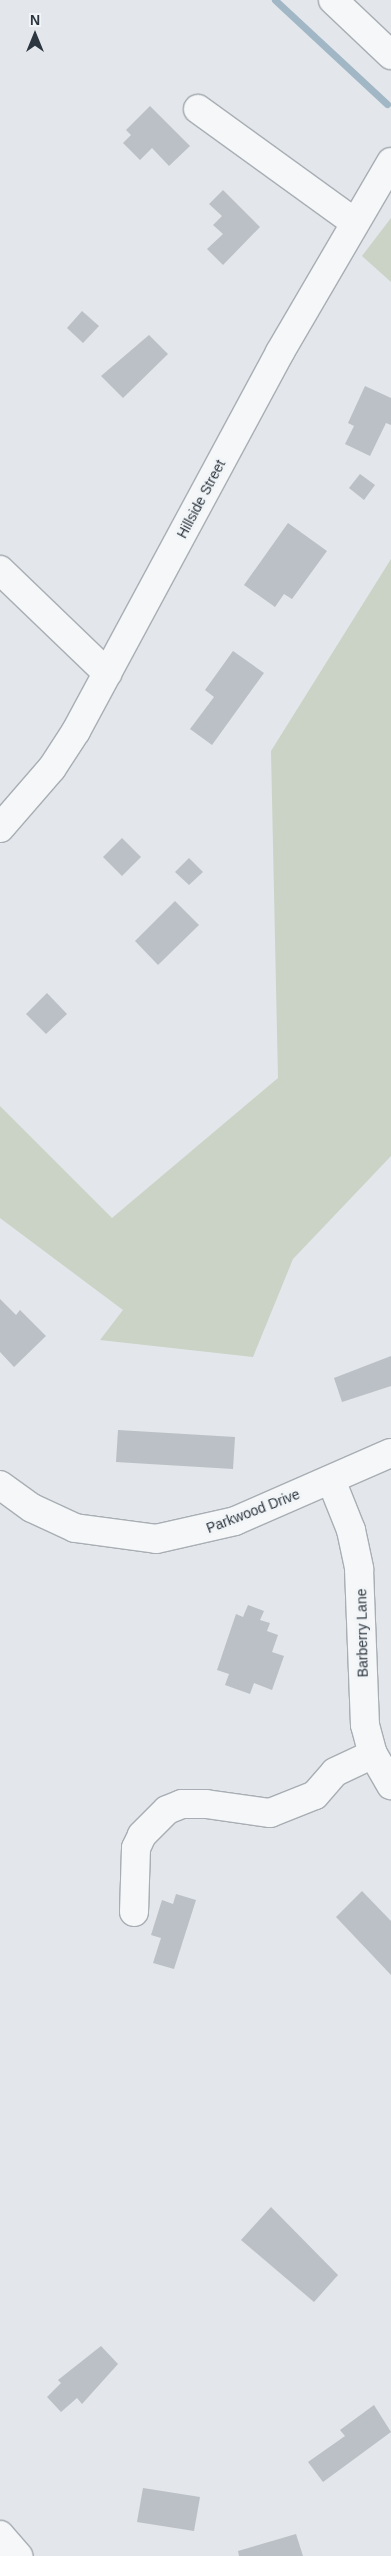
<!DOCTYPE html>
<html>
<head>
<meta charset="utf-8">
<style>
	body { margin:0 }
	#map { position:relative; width:391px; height:2556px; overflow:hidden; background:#e3e6ea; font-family:Arial,sans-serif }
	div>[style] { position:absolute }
	.green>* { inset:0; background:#cad3c5 }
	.stream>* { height:7px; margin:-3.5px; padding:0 3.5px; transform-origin:3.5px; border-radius:3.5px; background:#a1b7c6 }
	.building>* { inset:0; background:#bac0c6 }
	.roads { filter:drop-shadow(1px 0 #a8aeb4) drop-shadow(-1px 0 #a8aeb4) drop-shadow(0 1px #a8aeb4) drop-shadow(0 -1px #a8aeb4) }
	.minor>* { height:28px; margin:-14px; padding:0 14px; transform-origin:14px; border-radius:14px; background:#f5f7f8 }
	span { translate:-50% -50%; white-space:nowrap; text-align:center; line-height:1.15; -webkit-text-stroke:5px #f2f5f7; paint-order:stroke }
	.street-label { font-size:14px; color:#2c3640 }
	.north { position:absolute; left:10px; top:10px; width:50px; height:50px; -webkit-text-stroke:4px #f2f5f7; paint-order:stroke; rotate:0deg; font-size:14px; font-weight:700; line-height:20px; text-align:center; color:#2c3640 }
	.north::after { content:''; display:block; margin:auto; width:18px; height:22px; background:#2c3640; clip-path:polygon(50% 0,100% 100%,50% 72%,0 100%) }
</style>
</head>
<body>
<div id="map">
	<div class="green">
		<div style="clip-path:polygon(391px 218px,391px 282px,362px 256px)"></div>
		<div style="clip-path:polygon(391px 559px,391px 1156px,293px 1259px,253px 1357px,100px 1340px,123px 1310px,0 1218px,0 1106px,112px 1218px,278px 1078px,271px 751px)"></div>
	</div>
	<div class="stream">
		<div style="left:275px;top:0;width:153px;rotate:42.9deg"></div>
	</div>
	<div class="building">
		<div style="clip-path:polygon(150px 106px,190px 146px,169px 166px,152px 148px,140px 160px,123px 143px,131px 135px,126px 130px)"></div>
		<div style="clip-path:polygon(223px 190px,260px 227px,223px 265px,207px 249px,223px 234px,213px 225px,222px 216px,209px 204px)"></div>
		<div style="clip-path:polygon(82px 311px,99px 326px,83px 343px,67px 328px)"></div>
		<div style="clip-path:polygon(149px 335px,168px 354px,123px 398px,101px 376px)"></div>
		<div style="clip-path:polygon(365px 386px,391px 398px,391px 425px,386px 423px,370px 456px,345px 444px,354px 426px,348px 423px)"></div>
		<div style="clip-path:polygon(360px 474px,375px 485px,364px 500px,349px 488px)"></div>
		<div style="clip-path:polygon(288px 523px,327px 551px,292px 599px,284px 594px,275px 607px,244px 585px)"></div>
		<div style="clip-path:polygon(233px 651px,264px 673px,212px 745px,190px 729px,214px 697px,205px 690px)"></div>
		<div style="clip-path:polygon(122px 838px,141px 857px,122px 876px,103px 857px)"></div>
		<div style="clip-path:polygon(189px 858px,203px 872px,189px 885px,175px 872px)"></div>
		<div style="clip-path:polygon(175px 901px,199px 925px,158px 965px,135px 941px)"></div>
		<div style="clip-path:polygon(47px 993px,67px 1014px,46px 1034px,26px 1014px)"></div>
		<div style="clip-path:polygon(0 1299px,16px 1315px,20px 1310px,46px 1336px,14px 1367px,0 1352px)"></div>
		<div style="clip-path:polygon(391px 1356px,391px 1386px,342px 1402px,334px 1378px)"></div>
		<div style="clip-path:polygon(118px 1430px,235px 1437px,233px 1469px,116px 1462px)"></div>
		<div style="clip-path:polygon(248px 1605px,264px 1611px,260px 1620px,270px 1623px,267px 1631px,278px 1635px,272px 1652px,284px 1656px,272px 1690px,254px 1683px,250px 1694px,225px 1685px,229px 1674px,217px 1670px,236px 1614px,243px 1617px)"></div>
		<div style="clip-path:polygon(362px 1891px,391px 1921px,391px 1975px,336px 1917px)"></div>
		<div style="clip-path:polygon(176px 1894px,196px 1900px,174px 1969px,153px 1963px,161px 1938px,151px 1935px,162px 1900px,173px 1904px)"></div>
		<div style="clip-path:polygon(271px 2207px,338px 2275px,314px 2302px,241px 2240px)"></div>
		<div style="clip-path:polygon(101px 2346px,118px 2364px,82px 2404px,77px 2398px,61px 2412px,47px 2397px,61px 2383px,58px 2380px)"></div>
		<div style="clip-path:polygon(374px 2405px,391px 2432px,323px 2482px,308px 2462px,345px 2436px,340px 2430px)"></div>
		<div style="clip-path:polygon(143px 2488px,200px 2497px,194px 2531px,137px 2522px)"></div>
		<div style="clip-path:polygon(296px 2534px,303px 2556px,239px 2556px,238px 2551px)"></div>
	</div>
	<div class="roads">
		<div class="minor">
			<div style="left:333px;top:0;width:80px;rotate:43.5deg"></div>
			<div style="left:198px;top:109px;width:193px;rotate:35.9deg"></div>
			<div style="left:0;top:570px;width:149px;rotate:43.9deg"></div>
			<div style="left:0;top:828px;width:79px;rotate:-49.1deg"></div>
			<div style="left:52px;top:768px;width:44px;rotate:-57deg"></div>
			<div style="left:76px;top:731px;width:430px;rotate:-61.7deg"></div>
			<div style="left:280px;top:352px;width:220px;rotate:-59.7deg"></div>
			<div style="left:331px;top:1480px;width:54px;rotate:68.2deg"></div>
			<div style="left:351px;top:1530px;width:40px;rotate:78deg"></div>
			<div style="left:359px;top:1569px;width:156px;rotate:87.8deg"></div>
			<div style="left:365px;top:1725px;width:30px;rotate:75deg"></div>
			<div style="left:373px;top:1754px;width:36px;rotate:60deg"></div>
			<div style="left:0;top:1485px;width:39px;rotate:36deg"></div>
			<div style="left:32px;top:1508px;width:47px;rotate:24.9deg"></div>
			<div style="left:75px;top:1528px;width:82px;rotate:7.7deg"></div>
			<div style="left:156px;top:1539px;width:81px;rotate:-12.8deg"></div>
			<div style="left:235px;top:1521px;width:170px;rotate:-23.6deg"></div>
			<div style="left:134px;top:1912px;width:64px;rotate:-88.2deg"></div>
			<div style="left:136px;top:1848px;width:14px;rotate:-65deg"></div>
			<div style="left:142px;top:1835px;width:35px;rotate:-45deg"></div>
			<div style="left:167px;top:1810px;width:16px;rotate:-22deg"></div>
			<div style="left:182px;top:1804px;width:24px"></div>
			<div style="left:206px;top:1804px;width:65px;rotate:8deg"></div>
			<div style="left:270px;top:1813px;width:48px;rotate:-21.8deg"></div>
			<div style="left:315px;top:1795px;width:30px;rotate:-49deg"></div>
			<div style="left:335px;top:1772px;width:42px;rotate:-25.3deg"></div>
			<div style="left:0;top:2535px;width:28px;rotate:49deg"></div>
		</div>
	</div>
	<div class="street-label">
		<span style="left:201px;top:499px;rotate:-62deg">Hillside Street</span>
		<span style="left:253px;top:1511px;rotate:-21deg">Parkwood Drive</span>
		<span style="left:362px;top:1633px;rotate:-91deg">Barberry Lane</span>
	</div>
	<div class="north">N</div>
</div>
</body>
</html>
